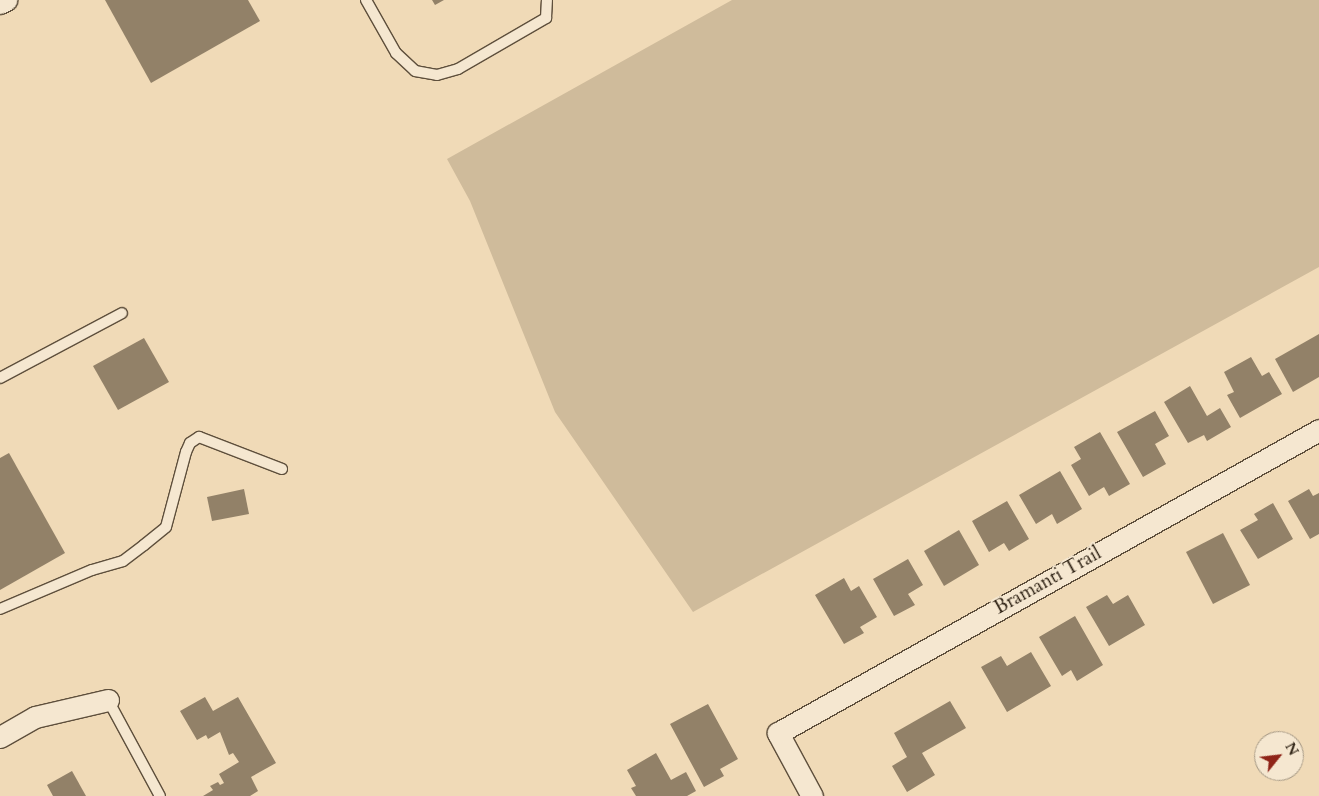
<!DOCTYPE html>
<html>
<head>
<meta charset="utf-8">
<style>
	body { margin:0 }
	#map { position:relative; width:1319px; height:796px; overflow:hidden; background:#f0dab7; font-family:Cardo,serif }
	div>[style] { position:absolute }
	.green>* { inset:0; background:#cfbb9b }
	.building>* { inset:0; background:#928168 }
	.roads { filter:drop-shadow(1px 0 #5e4f3c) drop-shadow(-1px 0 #5e4f3c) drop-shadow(0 1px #5e4f3c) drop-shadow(0 -1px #5e4f3c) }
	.lane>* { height:10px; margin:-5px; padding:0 5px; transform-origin:5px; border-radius:5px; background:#f5e7d0 }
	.street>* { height:21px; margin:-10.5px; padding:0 10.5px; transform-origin:10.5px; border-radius:10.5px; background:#f5e7d0 }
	span { translate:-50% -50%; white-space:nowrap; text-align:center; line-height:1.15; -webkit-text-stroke:4px #f5e7d0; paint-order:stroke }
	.street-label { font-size:19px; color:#2d2113 }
	.north { position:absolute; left:1254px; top:731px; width:50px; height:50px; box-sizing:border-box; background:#f5e7d0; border:1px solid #a59884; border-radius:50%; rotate:61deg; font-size:14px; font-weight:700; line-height:20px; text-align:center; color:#2d2113 }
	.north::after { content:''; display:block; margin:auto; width:18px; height:22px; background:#8f2418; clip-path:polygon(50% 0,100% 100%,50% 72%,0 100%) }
</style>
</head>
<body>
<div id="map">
	<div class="green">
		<div style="clip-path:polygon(732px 0,1319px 0,1319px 267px,693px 612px,555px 412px,470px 201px,447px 159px)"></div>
	</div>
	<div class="building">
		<div style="clip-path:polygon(105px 0,248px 0,260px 21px,151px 83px)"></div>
		<div style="clip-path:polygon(432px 0,444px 0,435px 5px)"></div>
		<div style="clip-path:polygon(1319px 334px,1319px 377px,1293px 392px,1275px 359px)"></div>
		<div style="clip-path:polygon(144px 338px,169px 382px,118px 410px,93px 366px)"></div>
		<div style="clip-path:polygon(1251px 357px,1262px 376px,1269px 372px,1282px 394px,1240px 418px,1227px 395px,1234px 392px,1224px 372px)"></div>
		<div style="clip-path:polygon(1190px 386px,1207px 416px,1220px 408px,1231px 427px,1207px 441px,1204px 435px,1188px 443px,1164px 402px)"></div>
		<div style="clip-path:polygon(1155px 411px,1169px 436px,1155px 444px,1166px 464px,1143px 477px,1117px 432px)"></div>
		<div style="clip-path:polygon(1100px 432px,1130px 484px,1109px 496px,1104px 487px,1089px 496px,1071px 465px,1081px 459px,1074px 447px)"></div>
		<div style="clip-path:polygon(9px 453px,65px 553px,0 590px,0 458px)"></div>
		<div style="clip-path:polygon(1060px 471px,1082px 509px,1057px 524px,1052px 514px,1036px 524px,1019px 495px)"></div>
		<div style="clip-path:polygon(244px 489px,249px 514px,212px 521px,207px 497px)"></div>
		<div style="clip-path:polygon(1309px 489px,1313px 496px,1319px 493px,1319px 534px,1310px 539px,1288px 501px)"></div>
		<div style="clip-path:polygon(1007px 501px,1029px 539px,1009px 551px,1004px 543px,989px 552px,972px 521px)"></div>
		<div style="clip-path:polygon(1273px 503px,1293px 539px,1258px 559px,1240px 530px,1258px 520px,1254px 514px)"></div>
		<div style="clip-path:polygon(959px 530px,979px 565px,944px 586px,924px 551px)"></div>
		<div style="clip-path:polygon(1223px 533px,1250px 585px,1213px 604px,1186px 552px)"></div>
		<div style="clip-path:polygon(908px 559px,923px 585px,908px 594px,915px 605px,894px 616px,873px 579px)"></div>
		<div style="clip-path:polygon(844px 578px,851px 591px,859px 586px,877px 617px,860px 627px,864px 633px,844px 644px,815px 595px)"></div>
		<div style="clip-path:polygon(1107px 595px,1113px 604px,1128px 595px,1145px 625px,1109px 646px,1086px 607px)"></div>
		<div style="clip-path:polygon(1075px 616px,1103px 665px,1077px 681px,1071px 670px,1062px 676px,1039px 637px)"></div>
		<div style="clip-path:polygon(1031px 652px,1051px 686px,1007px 712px,981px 667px,1001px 656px,1007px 666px)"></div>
		<div style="clip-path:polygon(205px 697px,213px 711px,238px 697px,276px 763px,251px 777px,258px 791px,250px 796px,203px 796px,213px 790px,210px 786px,218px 782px,220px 785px,224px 783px,219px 774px,239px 762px,233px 753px,229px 755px,220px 732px,208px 739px,206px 735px,197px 740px,180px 711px)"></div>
		<div style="clip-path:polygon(950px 701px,966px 728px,922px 753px,935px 775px,907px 792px,892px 766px,907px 757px,894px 733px)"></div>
		<div style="clip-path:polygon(708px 704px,738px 759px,720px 769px,724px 776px,704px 787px,670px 724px)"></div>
		<div style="clip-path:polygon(656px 753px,671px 780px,686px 772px,696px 791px,687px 796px,636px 796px,631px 788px,636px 786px,627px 770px)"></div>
		<div style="clip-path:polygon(72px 771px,86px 796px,53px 796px,47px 785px)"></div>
	</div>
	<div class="roads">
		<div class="lane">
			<div style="left:366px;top:0;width:61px;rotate:60.5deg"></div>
			<div style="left:396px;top:53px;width:26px;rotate:43deg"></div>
			<div style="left:415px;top:71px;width:22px;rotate:10deg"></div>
			<div style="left:437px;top:75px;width:22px;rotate:-16deg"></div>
			<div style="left:458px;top:69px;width:102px;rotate:-30.1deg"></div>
			<div style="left:546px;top:18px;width:18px;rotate:-87deg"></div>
			<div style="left:0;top:378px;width:138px;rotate:-28deg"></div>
			<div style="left:0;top:609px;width:100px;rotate:-23deg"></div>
			<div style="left:92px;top:570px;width:32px;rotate:-16deg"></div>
			<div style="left:123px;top:561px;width:26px;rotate:-37deg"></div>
			<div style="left:144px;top:545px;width:28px;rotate:-39deg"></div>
			<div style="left:166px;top:527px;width:78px;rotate:-75.1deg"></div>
			<div style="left:186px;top:452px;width:10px;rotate:-66deg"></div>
			<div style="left:190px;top:443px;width:11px;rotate:-34deg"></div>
			<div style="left:199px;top:437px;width:89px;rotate:21.1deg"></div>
			<div style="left:108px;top:700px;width:109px;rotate:61.6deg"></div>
		</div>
		<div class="street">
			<div style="left:0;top:3px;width:7px;rotate:-27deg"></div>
			<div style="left:0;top:737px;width:40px;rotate:-29.7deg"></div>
			<div style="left:35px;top:717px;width:75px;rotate:-13.1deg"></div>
			<div style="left:812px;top:796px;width:72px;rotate:-118.4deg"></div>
			<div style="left:778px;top:733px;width:620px;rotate:-29.25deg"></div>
		</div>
	</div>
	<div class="street-label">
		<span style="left:1048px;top:581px;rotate:-29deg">Bramanti Trail</span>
	</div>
	<div class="north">N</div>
</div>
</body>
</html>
